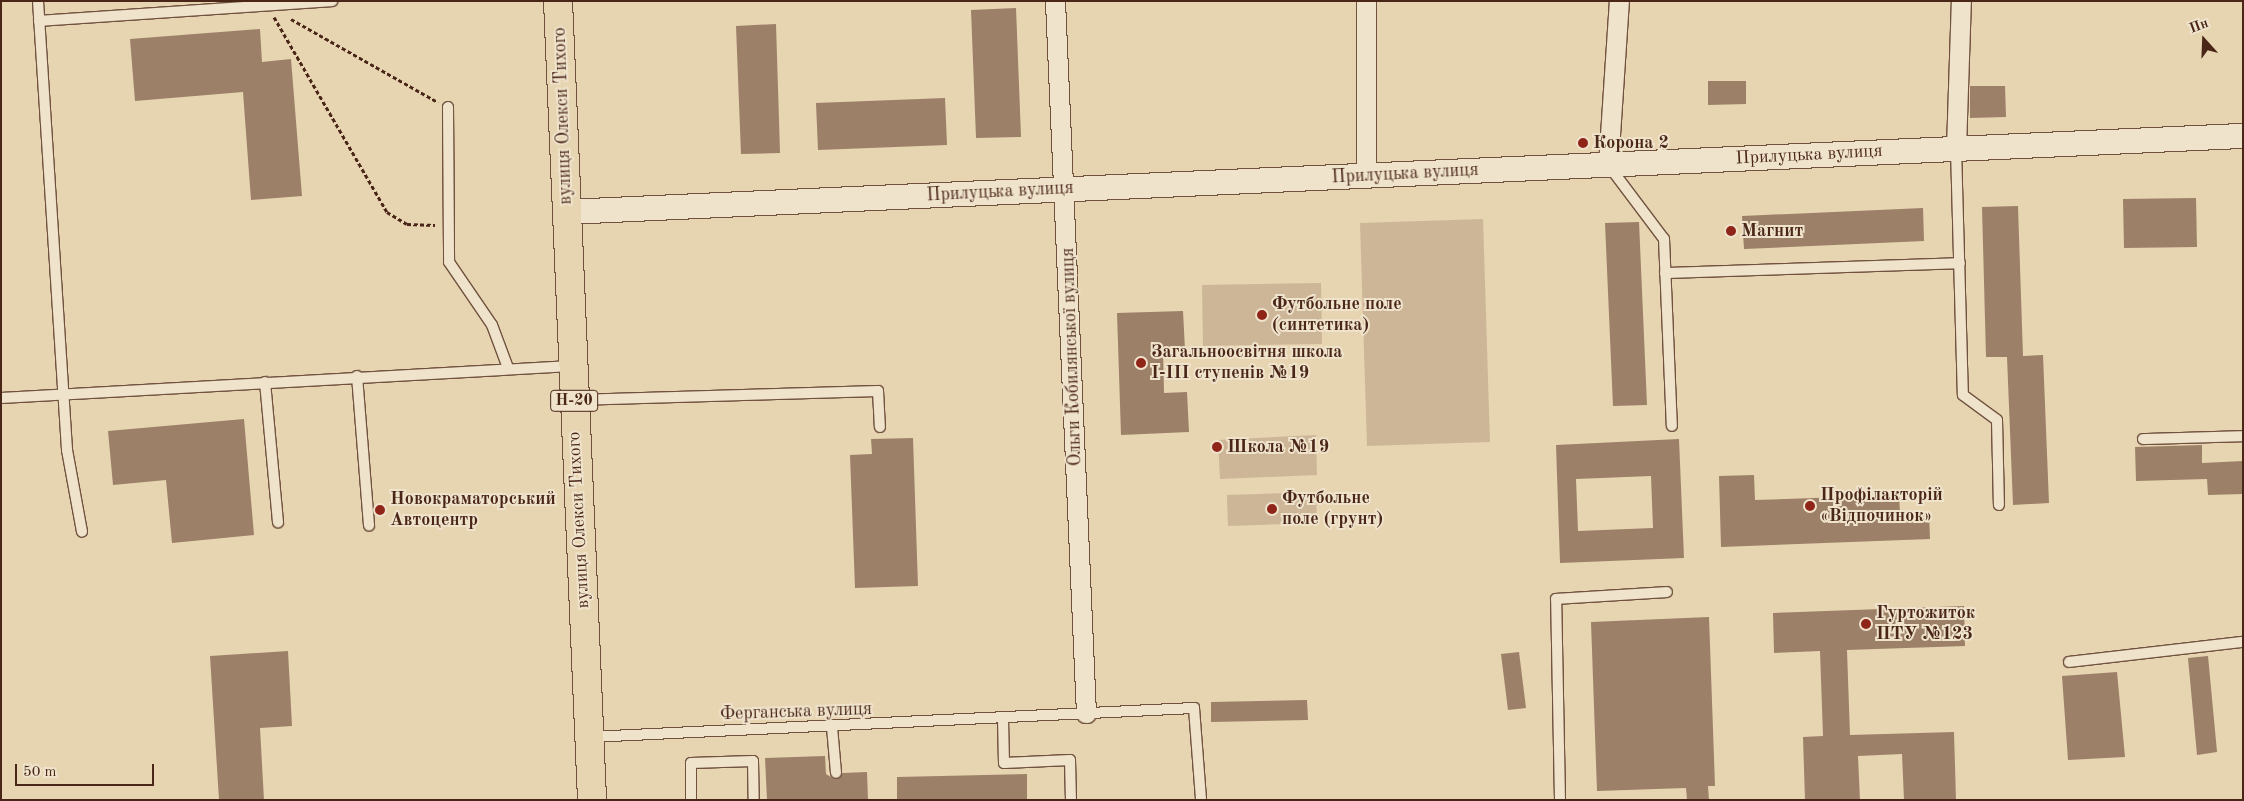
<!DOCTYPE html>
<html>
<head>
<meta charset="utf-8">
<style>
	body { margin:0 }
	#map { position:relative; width:2244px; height:801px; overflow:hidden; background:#e7d4b1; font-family:"Old Standard TT",serif }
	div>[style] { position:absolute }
	.green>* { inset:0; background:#ccb697 }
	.building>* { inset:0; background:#9c8068 }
	.path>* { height:3px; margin-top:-1.5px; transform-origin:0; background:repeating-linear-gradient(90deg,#4a2619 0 4px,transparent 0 6.5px) }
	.roads { filter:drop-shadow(1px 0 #71523f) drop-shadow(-1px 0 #71523f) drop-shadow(0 1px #71523f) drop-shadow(0 -1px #71523f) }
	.service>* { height:10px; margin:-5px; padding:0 5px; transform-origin:5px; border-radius:5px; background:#efe3cc }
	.minor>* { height:19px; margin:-9.5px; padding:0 9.5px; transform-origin:9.5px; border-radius:9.5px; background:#efe3cc }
	.tertiary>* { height:24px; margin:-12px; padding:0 12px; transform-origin:12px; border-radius:12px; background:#efe3cc }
	.primary>* { height:28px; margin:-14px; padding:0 14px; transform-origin:14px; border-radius:14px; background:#e7d4b1 }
	.dots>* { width:14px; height:14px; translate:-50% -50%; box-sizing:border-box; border:2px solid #efe3cc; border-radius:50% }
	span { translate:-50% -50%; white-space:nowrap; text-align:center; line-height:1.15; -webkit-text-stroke:4px #efe3cc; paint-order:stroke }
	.shield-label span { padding:1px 4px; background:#efe3cc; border:1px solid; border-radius:4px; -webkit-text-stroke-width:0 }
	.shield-label { font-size:16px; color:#4a2619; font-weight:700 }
	.street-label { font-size:18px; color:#4a2619 }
	.poi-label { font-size:18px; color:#4a2619; font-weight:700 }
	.left { translate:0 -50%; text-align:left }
	.frame { position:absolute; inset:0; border:2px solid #4a2619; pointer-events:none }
	.north { position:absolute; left:2179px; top:15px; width:50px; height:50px; -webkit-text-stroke:4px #efe3cc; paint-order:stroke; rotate:340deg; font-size:14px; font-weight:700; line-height:20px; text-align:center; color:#4a2619 }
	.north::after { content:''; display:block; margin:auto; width:18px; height:22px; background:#4a2619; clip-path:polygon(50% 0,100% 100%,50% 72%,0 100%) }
	.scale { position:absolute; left:15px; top:764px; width:139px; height:22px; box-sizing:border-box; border:2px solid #4a2619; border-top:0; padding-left:6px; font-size:15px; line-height:18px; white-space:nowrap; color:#4a2619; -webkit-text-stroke:4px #efe3cc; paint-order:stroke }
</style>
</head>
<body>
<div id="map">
	<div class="green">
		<div style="clip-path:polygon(1483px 219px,1490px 442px,1367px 446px,1360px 223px)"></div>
		<div style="clip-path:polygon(1321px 283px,1322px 344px,1203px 346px,1202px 285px)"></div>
		<div style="clip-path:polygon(1316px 435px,1317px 475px,1220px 479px,1218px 440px)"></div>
		<div style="clip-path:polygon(1316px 492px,1317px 523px,1228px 526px,1227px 495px)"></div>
	</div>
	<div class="building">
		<div style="clip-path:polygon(1016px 8px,1021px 137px,976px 138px,971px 10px)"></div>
		<div style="clip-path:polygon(776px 24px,780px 153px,741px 154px,736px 26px)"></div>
		<div style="clip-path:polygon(260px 29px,262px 62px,291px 59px,302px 196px,251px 200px,243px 92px,135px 101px,130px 39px)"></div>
		<div style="clip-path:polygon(1708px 81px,1746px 81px,1746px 104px,1708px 105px)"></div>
		<div style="clip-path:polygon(1970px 86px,2005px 86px,2006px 117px,1970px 118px)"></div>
		<div style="clip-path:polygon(945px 98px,947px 145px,818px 150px,816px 103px)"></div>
		<div style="clip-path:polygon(2196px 198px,2197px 247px,2124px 248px,2123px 199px)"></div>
		<div style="clip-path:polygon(2018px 206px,2023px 356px,2043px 355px,2049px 503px,2013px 505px,2007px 357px,1986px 357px,1982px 207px)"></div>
		<div style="clip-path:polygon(1923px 208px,1924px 241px,1744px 249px,1742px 216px)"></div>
		<div style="clip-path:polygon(1639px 222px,1647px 405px,1613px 406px,1605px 223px)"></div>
		<div style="clip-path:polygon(1183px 311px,1185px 350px,1163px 350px,1164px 393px,1187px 392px,1189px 432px,1121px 435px,1117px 313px)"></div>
		<div style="clip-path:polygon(244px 419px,254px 535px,172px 543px,166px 480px,113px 485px,108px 431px)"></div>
		<div style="clip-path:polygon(913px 438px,918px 586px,855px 588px,850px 455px,872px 454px,871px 439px)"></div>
		<div style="clip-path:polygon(evenodd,1679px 439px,1684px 558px,1560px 563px,1556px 445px,1679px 439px,1651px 476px,1653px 528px,1578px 531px,1576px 479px,1651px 476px)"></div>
		<div style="clip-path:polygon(2202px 445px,2202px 463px,2243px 461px,2243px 494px,2208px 495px,2207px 479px,2136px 481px,2135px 447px)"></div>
		<div style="clip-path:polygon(1754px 475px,1755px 500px,1899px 495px,1900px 513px,1929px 512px,1930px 539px,1721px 547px,1719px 476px)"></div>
		<div style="clip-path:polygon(1964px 606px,1965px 646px,1847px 650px,1850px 735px,1954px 732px,1956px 800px,1904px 800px,1902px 754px,1858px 756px,1860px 800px,1805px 800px,1803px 737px,1823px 736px,1820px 651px,1774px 653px,1773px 613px)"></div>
		<div style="clip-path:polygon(1709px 617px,1715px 786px,1708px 786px,1709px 800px,1687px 800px,1686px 788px,1597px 791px,1591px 622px)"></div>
		<div style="clip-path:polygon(288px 651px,292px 726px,260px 728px,264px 800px,219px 800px,210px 656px)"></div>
		<div style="clip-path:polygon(1519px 652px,1526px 708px,1508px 710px,1501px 654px)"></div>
		<div style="clip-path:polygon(2208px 656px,2217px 752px,2197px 755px,2188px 658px)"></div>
		<div style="clip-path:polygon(2117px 672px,2125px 757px,2068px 760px,2062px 676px)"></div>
		<div style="clip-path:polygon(1307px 700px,1308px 720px,1211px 722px,1211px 702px)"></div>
		<div style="clip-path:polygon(825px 756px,826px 774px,834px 779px,843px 773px,867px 772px,868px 800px,767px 800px,765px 758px)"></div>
		<div style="clip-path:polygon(1027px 774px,1027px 800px,897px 800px,897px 777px)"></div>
	</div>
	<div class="path">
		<div style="left:274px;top:17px;width:225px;rotate:59.9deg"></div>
		<div style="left:387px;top:212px;width:23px;rotate:31deg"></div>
		<div style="left:407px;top:224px;width:28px;rotate:2deg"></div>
		<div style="left:291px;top:19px;width:169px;rotate:29.5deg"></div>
	</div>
	<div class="roads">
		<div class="service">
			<div style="left:38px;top:1px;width:450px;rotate:86.3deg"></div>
			<div style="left:67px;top:450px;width:83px;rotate:79.6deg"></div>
			<div style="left:39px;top:21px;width:294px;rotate:-3.9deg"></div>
			<div style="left:448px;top:107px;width:155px;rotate:89.6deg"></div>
			<div style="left:449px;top:262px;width:76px;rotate:55.7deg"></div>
			<div style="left:492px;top:325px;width:46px;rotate:69.6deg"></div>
			<div style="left:1956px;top:149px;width:246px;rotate:88.4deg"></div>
			<div style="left:1963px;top:395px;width:42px;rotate:36.3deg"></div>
			<div style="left:1997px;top:420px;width:85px;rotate:88.7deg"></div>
			<div style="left:1609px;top:166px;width:91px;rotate:53deg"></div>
			<div style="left:1664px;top:239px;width:187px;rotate:87.6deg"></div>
			<div style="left:1665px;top:273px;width:295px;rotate:-1.9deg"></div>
			<div style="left:357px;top:376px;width:150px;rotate:85.4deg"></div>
			<div style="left:265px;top:382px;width:141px;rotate:84.7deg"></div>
			<div style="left:1px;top:398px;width:571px;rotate:-3.21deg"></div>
			<div style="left:575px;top:400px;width:303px;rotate:-1.7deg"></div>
			<div style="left:878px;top:391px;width:36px;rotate:87deg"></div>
			<div style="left:2143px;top:439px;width:100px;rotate:-1.7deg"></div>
			<div style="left:2069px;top:662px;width:175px;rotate:-6.6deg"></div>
			<div style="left:1003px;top:719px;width:44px;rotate:88.7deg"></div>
			<div style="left:1004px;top:763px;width:66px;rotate:-2.6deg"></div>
			<div style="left:1070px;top:760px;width:40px;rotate:88.6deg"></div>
			<div style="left:832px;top:727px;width:46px;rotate:85deg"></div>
			<div style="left:590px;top:737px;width:605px;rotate:-2.75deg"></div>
			<div style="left:1194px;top:708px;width:92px;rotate:85.6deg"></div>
			<div style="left:691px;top:800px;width:37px;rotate:-90deg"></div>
			<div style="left:691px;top:763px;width:62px;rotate:-1.8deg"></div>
			<div style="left:753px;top:761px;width:39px;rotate:89deg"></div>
			<div style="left:1560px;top:800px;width:201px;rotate:-91.1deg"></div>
			<div style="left:1556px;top:599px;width:111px;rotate:-3.6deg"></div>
		</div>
		<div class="minor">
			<div style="left:1055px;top:1px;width:713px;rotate:87.51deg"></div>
			<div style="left:1956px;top:148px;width:147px;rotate:-88.1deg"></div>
			<div style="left:1608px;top:165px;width:164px;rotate:-86.2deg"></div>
			<div style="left:1366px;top:176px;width:175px;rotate:-90deg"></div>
		</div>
		<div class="tertiary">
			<div style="left:567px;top:212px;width:1678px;rotate:-2.6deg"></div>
		</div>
		<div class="primary">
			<div style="left:558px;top:1px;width:800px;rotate:87.56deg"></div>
		</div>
	</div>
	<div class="dots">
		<div style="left:1583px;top:143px;background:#8f2418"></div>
		<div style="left:1731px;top:231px;background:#8f2418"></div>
		<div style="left:1262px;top:315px;background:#8f2418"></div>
		<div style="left:1141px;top:363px;background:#8f2418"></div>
		<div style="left:1217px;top:447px;background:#8f2418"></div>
		<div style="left:1810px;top:506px;background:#8f2418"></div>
		<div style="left:1272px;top:509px;background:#8f2418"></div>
		<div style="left:380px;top:510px;background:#8f2418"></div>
		<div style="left:1866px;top:624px;background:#8f2418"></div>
	</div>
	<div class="shield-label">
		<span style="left:574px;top:401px">Н-20</span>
	</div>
	<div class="street-label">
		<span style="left:563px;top:116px;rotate:-92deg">вулиця Олекси Тихого</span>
		<span style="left:1809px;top:155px;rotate:-3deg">Прилуцька вулиця</span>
		<span style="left:1405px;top:174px;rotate:-3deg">Прилуцька вулиця</span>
		<span style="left:1000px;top:192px;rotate:-3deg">Прилуцька вулиця</span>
		<span style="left:1072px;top:357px;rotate:-92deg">Ольги Кобилянської вулиця</span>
		<span style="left:579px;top:520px;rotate:-93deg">вулиця Олекси Тихого</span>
		<span style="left:796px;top:712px;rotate:-2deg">Ферганська вулиця</span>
	</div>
	<div class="poi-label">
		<span class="left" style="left:1593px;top:143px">Корона 2</span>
		<span class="left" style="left:1741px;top:231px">Магнит</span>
		<span class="left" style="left:1272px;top:315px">Футбольне поле<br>(синтетика)</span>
		<span class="left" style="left:1151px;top:363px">Загальноосвітня школа<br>І-ІІІ ступенів №19</span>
		<span class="left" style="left:1227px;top:447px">Школа №19</span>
		<span class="left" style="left:1820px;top:506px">Профілакторій<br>«Відпочинок»</span>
		<span class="left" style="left:1282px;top:509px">Футбольне<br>поле (грунт)</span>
		<span class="left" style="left:390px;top:510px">Новокраматорський<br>Автоцентр</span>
		<span class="left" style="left:1876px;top:624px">Гуртожиток<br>ПТУ №123</span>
	</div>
	<div class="frame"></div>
	<div class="north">Пн</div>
	<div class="scale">50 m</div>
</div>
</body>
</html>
